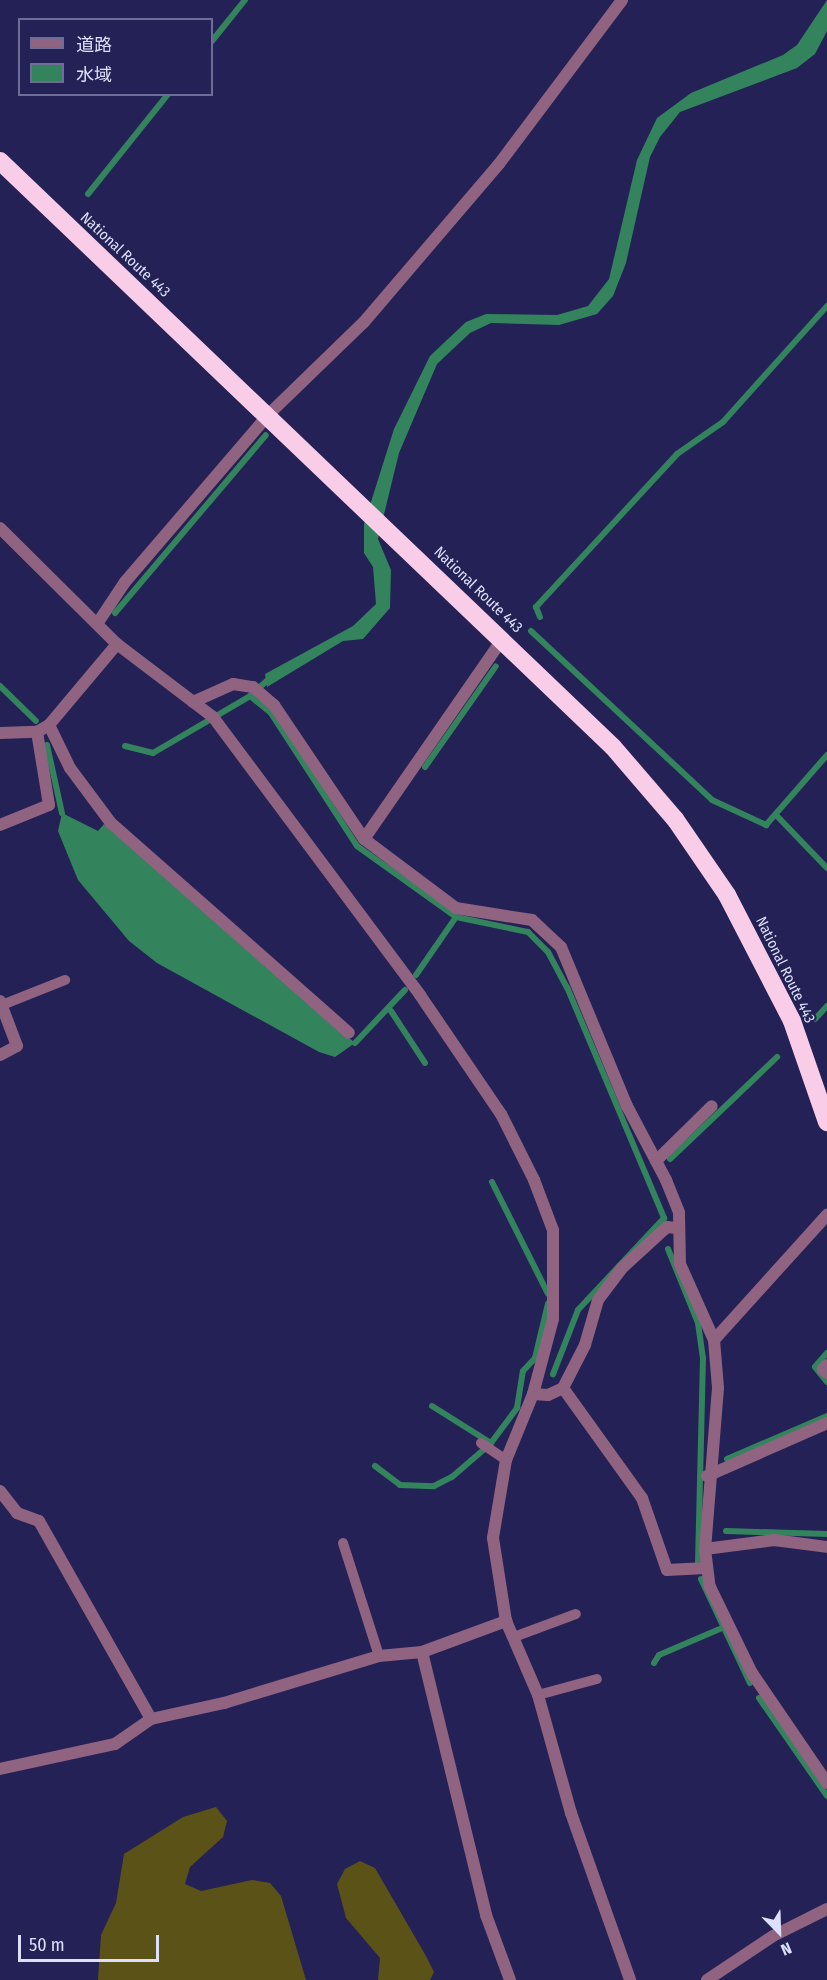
<!DOCTYPE html>
<html>
<head>
<meta charset="utf-8">
<style>
	body { margin:0 }
	#map { position:relative; width:827px; height:1980px; overflow:hidden; background:#232155; font-family:"Fira Sans Condensed","Noto Sans JP",sans-serif }
	div>[style] { position:absolute }
	.forest>* { inset:0; background:#5b5217 }
	.water>* { inset:0; background:#33835d }
	.stream>* { height:6px; margin:-3px; padding:0 3px; transform-origin:3px; border-radius:3px; background:#33835d }
	.lane>* { height:10px; margin:-5px; padding:0 5px; transform-origin:5px; border-radius:5px; background:#906381 }
	.street>* { height:12px; margin:-6px; padding:0 6px; transform-origin:6px; border-radius:6px; background:#906381 }
	.highway>* { height:18px; margin:-9px; padding:0 9px; transform-origin:9px; border-radius:9px; background:#f9cce8 }
	span { translate:-50% -50%; white-space:nowrap; text-align:center; line-height:1.15; -webkit-text-stroke:4.5px #232155; paint-order:stroke }
	.street-label { font-size:15px; color:#dce0fa }
	.legend { position:absolute; left:18px; top:18px; width:195px; height:78px; box-sizing:border-box; background:#232155; border:2px solid #6d6d97; margin:0; padding:8px 10px; list-style:none; font-size:18px; color:#dce0fa }
	.legend li { display:flex; align-items:center; gap:12px; height:30px }
	.legend b { width:30px; border:2px solid #6d6d97 }
	.north { position:absolute; left:749px; top:1902px; width:60px; height:60px; -webkit-text-stroke:4px #232155; paint-order:stroke; rotate:157deg; font-size:16px; font-weight:700; line-height:24px; text-align:center; color:#dce0fa }
	.north::after { content:''; display:block; margin:auto; width:21px; height:27px; background:#dce0fa; clip-path:polygon(50% 0,100% 100%,50% 72%,0 100%) }
	.scale { position:absolute; left:18px; top:1935px; width:141px; height:27px; box-sizing:border-box; border:3px solid #dce0fa; border-top:0; padding-left:8px; font-size:18px; line-height:21px; white-space:nowrap; color:#dce0fa; -webkit-text-stroke:4px #232155; paint-order:stroke }
</style>
</head>
<body>
<div id="map">
	<div class="forest">
		<div style="clip-path:polygon(216px 1807px,227px 1821px,223px 1837px,190px 1867px,185px 1884px,201px 1891px,252px 1880px,270px 1883px,281px 1896px,306px 1980px,98px 1980px,101px 1935px,116px 1903px,124px 1854px,183px 1817px)"></div>
		<div style="clip-path:polygon(360px 1861px,375px 1868px,426px 1956px,434px 1972px,430px 1980px,378px 1980px,380px 1958px,346px 1918px,337px 1884px,345px 1869px)"></div>
	</div>
	<div class="water">
		<div style="clip-path:polygon(827px 0,827px 31px,815px 54px,797px 68px,680px 112px,660px 137px,650px 157px,626px 263px,613px 296px,597px 314px,559px 325px,491px 323px,470px 333px,437px 364px,399px 453px,378px 539px,391px 570px,390px 608px,363px 639px,343px 641px,267px 687px,265px 674px,353px 626px,376px 604px,373px 567px,364px 553px,364px 524px,394px 429px,430px 356px,466px 322px,486px 314px,557px 315px,588px 306px,609px 279px,637px 160px,657px 118px,691px 93px,783px 55px,797px 45px)"></div>
		<div style="clip-path:polygon(62px 813px,98px 831px,104px 824px,355px 1043px,335px 1057px,319px 1052px,157px 963px,129px 941px,78px 880px,58px 831px)"></div>
	</div>
	<div class="stream">
		<div style="left:212px;top:41px;width:53px;rotate:-51.2deg"></div>
		<div style="left:88px;top:194px;width:128px;rotate:-51.3deg"></div>
		<div style="left:115px;top:613px;width:233px;rotate:-49.7deg"></div>
		<div style="left:540px;top:617px;width:11px;rotate:-112deg"></div>
		<div style="left:536px;top:607px;width:208px;rotate:-47.3deg"></div>
		<div style="left:677px;top:454px;width:56px;rotate:-34.8deg"></div>
		<div style="left:723px;top:422px;width:156px;rotate:-48.1deg"></div>
		<div style="left:531px;top:631px;width:248px;rotate:43deg"></div>
		<div style="left:712px;top:800px;width:60px;rotate:24.8deg"></div>
		<div style="left:766px;top:825px;width:93px;rotate:-48.9deg"></div>
		<div style="left:0;top:686px;width:50px;rotate:44.2deg"></div>
		<div style="left:250px;top:696px;width:27px;rotate:39deg"></div>
		<div style="left:271px;top:713px;width:158px;rotate:57.1deg"></div>
		<div style="left:357px;top:846px;width:122px;rotate:35.6deg"></div>
		<div style="left:456px;top:917px;width:74px;rotate:11.8deg"></div>
		<div style="left:528px;top:932px;width:28px;rotate:45deg"></div>
		<div style="left:548px;top:952px;width:40px;rotate:62deg"></div>
		<div style="left:567px;top:987px;width:251px;rotate:67.2deg"></div>
		<div style="left:664px;top:1218px;width:126px;rotate:133.1deg"></div>
		<div style="left:578px;top:1310px;width:69px;rotate:111.3deg"></div>
		<div style="left:47px;top:745px;width:70px;rotate:77.6deg"></div>
		<div style="left:125px;top:746px;width:29px;rotate:14deg"></div>
		<div style="left:153px;top:753px;width:113px;rotate:-30.4deg"></div>
		<div style="left:250px;top:696px;width:28px;rotate:-42deg"></div>
		<div style="left:425px;top:767px;width:123px;rotate:-54.9deg"></div>
		<div style="left:777px;top:816px;width:72px;rotate:46.1deg"></div>
		<div style="left:416px;top:975px;width:70px;rotate:-55.4deg"></div>
		<div style="left:391px;top:1011px;width:62px;rotate:56.8deg"></div>
		<div style="left:815px;top:1019px;width:18px;rotate:-47deg"></div>
		<div style="left:355px;top:1043px;width:73px;rotate:-46.7deg"></div>
		<div style="left:670px;top:1159px;width:148px;rotate:-43.6deg"></div>
		<div style="left:492px;top:1182px;width:125px;rotate:63.4deg"></div>
		<div style="left:668px;top:1249px;width:80px;rotate:67.9deg"></div>
		<div style="left:698px;top:1323px;width:35px;rotate:82deg"></div>
		<div style="left:703px;top:1358px;width:204px;rotate:91.4deg"></div>
		<div style="left:827px;top:1353px;width:18px;rotate:131deg"></div>
		<div style="left:815px;top:1367px;width:19px;rotate:51deg"></div>
		<div style="left:432px;top:1406px;width:70px;rotate:32.1deg"></div>
		<div style="left:491px;top:1443px;width:44px;rotate:-53.4deg"></div>
		<div style="left:517px;top:1408px;width:37px;rotate:-81deg"></div>
		<div style="left:523px;top:1371px;width:18px;rotate:-47deg"></div>
		<div style="left:535px;top:1358px;width:56px;rotate:-76.5deg"></div>
		<div style="left:727px;top:1459px;width:109px;rotate:-23.3deg"></div>
		<div style="left:375px;top:1466px;width:31px;rotate:37deg"></div>
		<div style="left:400px;top:1485px;width:34px;rotate:2deg"></div>
		<div style="left:434px;top:1486px;width:20px;rotate:-27deg"></div>
		<div style="left:452px;top:1477px;width:49px;rotate:-40.9deg"></div>
		<div style="left:726px;top:1531px;width:101px;rotate:1.7deg"></div>
		<div style="left:701px;top:1579px;width:115px;rotate:64.8deg"></div>
		<div style="left:654px;top:1663px;width:9px;rotate:-58deg"></div>
		<div style="left:659px;top:1655px;width:66px;rotate:-23.1deg"></div>
		<div style="left:759px;top:1698px;width:119px;rotate:55.2deg"></div>
	</div>
	<div class="lane">
		<div style="left:2px;top:1005px;width:68px;rotate:-21.6deg"></div>
		<div style="left:481px;top:1443px;width:30px;rotate:34deg"></div>
		<div style="left:343px;top:1543px;width:119px;rotate:72.3deg"></div>
		<div style="left:514px;top:1637px;width:66px;rotate:-20.4deg"></div>
		<div style="left:538px;top:1695px;width:61px;rotate:-15.2deg"></div>
	</div>
	<div class="street">
		<div style="left:0;top:528px;width:165px;rotate:44.8deg"></div>
		<div style="left:117px;top:644px;width:121px;rotate:37.2deg"></div>
		<div style="left:213px;top:717px;width:347px;rotate:53.3deg"></div>
		<div style="left:420px;top:995px;width:144px;rotate:55.8deg"></div>
		<div style="left:501px;top:1114px;width:74px;rotate:63.4deg"></div>
		<div style="left:534px;top:1180px;width:53px;rotate:69.2deg"></div>
		<div style="left:553px;top:1230px;width:89px;rotate:90deg"></div>
		<div style="left:553px;top:1319px;width:78px;rotate:104.9deg"></div>
		<div style="left:533px;top:1394px;width:71px;rotate:112.2deg"></div>
		<div style="left:506px;top:1460px;width:79px;rotate:99.5deg"></div>
		<div style="left:493px;top:1538px;width:84px;rotate:81.1deg"></div>
		<div style="left:506px;top:1621px;width:81px;rotate:66.6deg"></div>
		<div style="left:538px;top:1695px;width:123px;rotate:74.4deg"></div>
		<div style="left:571px;top:1813px;width:177px;rotate:70.5deg"></div>
		<div style="left:97px;top:624px;width:50px;rotate:-56.3deg"></div>
		<div style="left:125px;top:582px;width:221px;rotate:-49.4deg"></div>
		<div style="left:269px;top:414px;width:132px;rotate:-44.1deg"></div>
		<div style="left:364px;top:322px;width:208px;rotate:-49.5deg"></div>
		<div style="left:499px;top:164px;width:205px;rotate:-53.1deg"></div>
		<div style="left:193px;top:702px;width:44px;rotate:-24.2deg"></div>
		<div style="left:233px;top:684px;width:20px;rotate:9deg"></div>
		<div style="left:253px;top:687px;width:28px;rotate:41deg"></div>
		<div style="left:274px;top:705px;width:161px;rotate:56.1deg"></div>
		<div style="left:364px;top:839px;width:115px;rotate:36.9deg"></div>
		<div style="left:456px;top:908px;width:77px;rotate:9deg"></div>
		<div style="left:532px;top:920px;width:40px;rotate:43deg"></div>
		<div style="left:561px;top:947px;width:172px;rotate:67.5deg"></div>
		<div style="left:627px;top:1106px;width:84px;rotate:62.2deg"></div>
		<div style="left:666px;top:1180px;width:35px;rotate:68deg"></div>
		<div style="left:679px;top:1213px;width:51px;rotate:88.9deg"></div>
		<div style="left:680px;top:1264px;width:83px;rotate:65.9deg"></div>
		<div style="left:714px;top:1340px;width:48px;rotate:85.2deg"></div>
		<div style="left:718px;top:1388px;width:162px;rotate:94.6deg"></div>
		<div style="left:705px;top:1549px;width:38px;rotate:83deg"></div>
		<div style="left:710px;top:1587px;width:96px;rotate:64deg"></div>
		<div style="left:752px;top:1673px;width:133px;rotate:55.7deg"></div>
		<div style="left:49px;top:725px;width:48px;rotate:64deg"></div>
		<div style="left:70px;top:768px;width:69px;rotate:53.3deg"></div>
		<div style="left:111px;top:823px;width:317px;rotate:41.4deg"></div>
		<div style="left:0;top:733px;width:37px;rotate:-2deg"></div>
		<div style="left:37px;top:732px;width:14px;rotate:-30deg"></div>
		<div style="left:49px;top:725px;width:106px;rotate:-50deg"></div>
		<div style="left:0;top:825px;width:53px;rotate:-22.2deg"></div>
		<div style="left:49px;top:805px;width:74px;rotate:-99.3deg"></div>
		<div style="left:364px;top:839px;width:244px;rotate:-55.3deg"></div>
		<div style="left:0;top:1001px;width:48px;rotate:69.3deg"></div>
		<div style="left:17px;top:1046px;width:19px;rotate:152deg"></div>
		<div style="left:656px;top:1161px;width:78px;rotate:-44.5deg"></div>
		<div style="left:714px;top:1340px;width:169px;rotate:-47.9deg"></div>
		<div style="left:827px;top:1365px;width:6px;rotate:135deg"></div>
		<div style="left:823px;top:1369px;width:6px;rotate:45deg"></div>
		<div style="left:563px;top:1388px;width:48px;rotate:-62.9deg"></div>
		<div style="left:585px;top:1345px;width:47px;rotate:-73.9deg"></div>
		<div style="left:598px;top:1300px;width:39px;rotate:-53deg"></div>
		<div style="left:621px;top:1269px;width:62px;rotate:-42.4deg"></div>
		<div style="left:667px;top:1227px;width:9px;rotate:6deg"></div>
		<div style="left:533px;top:1394px;width:15px;rotate:4deg"></div>
		<div style="left:548px;top:1395px;width:17px;rotate:-25deg"></div>
		<div style="left:563px;top:1388px;width:135px;rotate:54.3deg"></div>
		<div style="left:642px;top:1498px;width:76px;rotate:70.9deg"></div>
		<div style="left:667px;top:1570px;width:39px;rotate:-3deg"></div>
		<div style="left:707px;top:1476px;width:131px;rotate:-23.8deg"></div>
		<div style="left:0;top:1491px;width:28px;rotate:52deg"></div>
		<div style="left:17px;top:1513px;width:23px;rotate:20deg"></div>
		<div style="left:39px;top:1521px;width:227px;rotate:60.5deg"></div>
		<div style="left:151px;top:1719px;width:75px;rotate:-12.4deg"></div>
		<div style="left:224px;top:1703px;width:162px;rotate:-16.9deg"></div>
		<div style="left:379px;top:1656px;width:43px;rotate:-5.3deg"></div>
		<div style="left:422px;top:1652px;width:90px;rotate:-20.3deg"></div>
		<div style="left:705px;top:1549px;width:70px;rotate:-7.4deg"></div>
		<div style="left:774px;top:1540px;width:53px;rotate:7.5deg"></div>
		<div style="left:422px;top:1652px;width:271px;rotate:76.3deg"></div>
		<div style="left:486px;top:1915px;width:69px;rotate:69.7deg"></div>
		<div style="left:0;top:1769px;width:118px;rotate:-12.3deg"></div>
		<div style="left:115px;top:1744px;width:44px;rotate:-34.8deg"></div>
		<div style="left:707px;top:1980px;width:79px;rotate:-33.7deg"></div>
		<div style="left:773px;top:1936px;width:60px;rotate:-26.6deg"></div>
	</div>
	<div class="highway">
		<div style="left:0;top:161px;width:848px;rotate:43.71deg"></div>
		<div style="left:613px;top:747px;width:95px;rotate:49.3deg"></div>
		<div style="left:675px;top:819px;width:92px;rotate:55.6deg"></div>
		<div style="left:727px;top:895px;width:142px;rotate:62.7deg"></div>
		<div style="left:792px;top:1021px;width:107px;rotate:70.9deg"></div>
	</div>
	<div class="street-label">
		<span style="left:125px;top:255px;rotate:43deg">National Route 443</span>
		<span style="left:478px;top:590px;rotate:44deg">National Route 443</span>
		<span style="left:785px;top:970px;rotate:64deg">National Route 443</span>
	</div>
	<ul class="legend">
	<li><b style="height:8px;background:#906381"></b>道路</li>
	<li><b style="height:16px;background:#33835d"></b>水域</li>
	</ul>
	<div class="north">N</div>
	<div class="scale">50 m</div>
</div>
</body>
</html>
